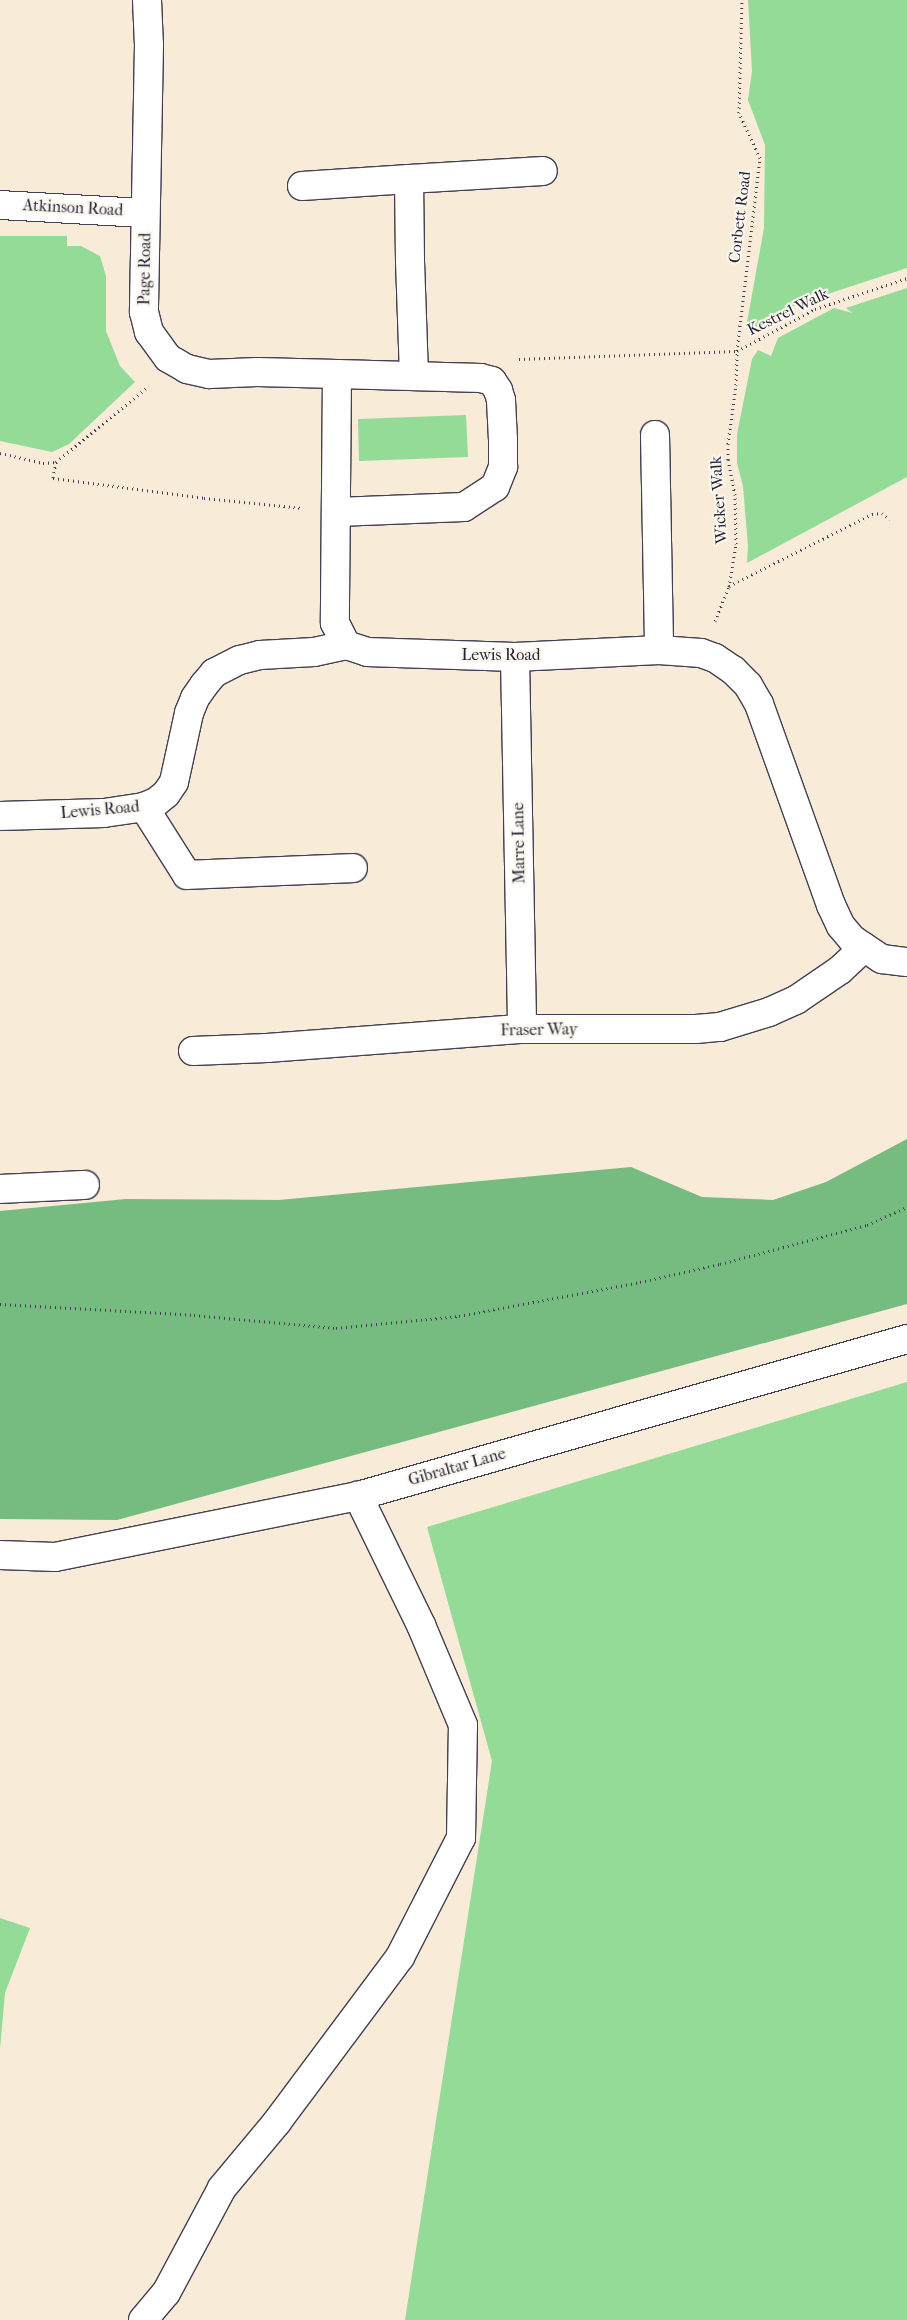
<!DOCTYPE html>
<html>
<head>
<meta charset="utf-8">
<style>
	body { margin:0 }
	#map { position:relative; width:907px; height:2320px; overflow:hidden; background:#f8ebd8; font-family:"IM FELL French Canon",serif }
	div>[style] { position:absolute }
	.green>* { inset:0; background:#93db96 }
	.forest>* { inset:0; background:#76bb7f }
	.path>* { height:3px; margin-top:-1.5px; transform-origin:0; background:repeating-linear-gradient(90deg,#424053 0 1px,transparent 0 5px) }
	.roads { filter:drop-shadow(1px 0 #424053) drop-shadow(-1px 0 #424053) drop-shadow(0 1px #424053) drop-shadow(0 -1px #424053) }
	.minor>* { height:28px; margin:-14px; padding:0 14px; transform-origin:14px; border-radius:14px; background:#fff }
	span { translate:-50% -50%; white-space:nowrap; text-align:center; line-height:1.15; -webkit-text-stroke:4.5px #fbf7ec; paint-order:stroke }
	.street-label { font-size:16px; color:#22223b }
</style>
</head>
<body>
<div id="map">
	<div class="green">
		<div style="clip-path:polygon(748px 0,907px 0,907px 268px,797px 304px,751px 332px,746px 328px,764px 228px,765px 145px,748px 100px,752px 71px)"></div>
		<div style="clip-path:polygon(0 236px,67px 236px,67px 246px,81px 246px,100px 256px,106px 276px,106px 331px,120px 366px,135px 382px,69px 444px,52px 452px,0 441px)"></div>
		<div style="clip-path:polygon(907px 288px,907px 477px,747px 563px,748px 546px,743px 486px,737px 463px,737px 434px,752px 359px,758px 350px,771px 356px,778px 338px,834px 308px,852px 313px,846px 308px)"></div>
		<div style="clip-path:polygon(466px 415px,468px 457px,359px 461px,358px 419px)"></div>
		<div style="clip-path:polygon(907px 1382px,907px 2320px,405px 2320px,492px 1761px,427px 1527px)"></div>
		<div style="clip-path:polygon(0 1918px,30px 1928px,5px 1993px,0 2049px)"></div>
	</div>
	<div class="forest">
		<div style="clip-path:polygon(907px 1139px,907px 1304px,117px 1520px,0 1519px,0 1211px,126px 1199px,279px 1200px,631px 1167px,702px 1197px,773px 1200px,826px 1182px)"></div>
	</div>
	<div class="path">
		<div style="left:519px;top:359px;width:218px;rotate:-2.1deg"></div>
		<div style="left:737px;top:351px;width:89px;rotate:-28.3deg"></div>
		<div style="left:815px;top:309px;width:97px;rotate:-18.6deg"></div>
		<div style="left:0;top:453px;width:44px;rotate:13.1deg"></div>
		<div style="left:43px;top:463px;width:13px;rotate:-4deg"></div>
		<div style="left:56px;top:462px;width:120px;rotate:-39.3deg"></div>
		<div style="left:56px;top:462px;width:16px;rotate:101deg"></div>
		<div style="left:53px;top:478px;width:152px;rotate:7.5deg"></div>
		<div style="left:204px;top:498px;width:99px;rotate:5.8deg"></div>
		<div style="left:729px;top:586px;width:160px;rotate:-26.7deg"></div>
		<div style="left:872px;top:514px;width:10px;rotate:-6deg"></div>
		<div style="left:882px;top:513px;width:10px;rotate:37deg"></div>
		<div style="left:715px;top:621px;width:37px;rotate:-68deg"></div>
		<div style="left:729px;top:587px;width:44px;rotate:-80.8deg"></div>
		<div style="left:736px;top:544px;width:49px;rotate:-91.2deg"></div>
		<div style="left:735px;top:495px;width:36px;rotate:-101deg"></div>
		<div style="left:728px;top:460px;width:16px;rotate:-90deg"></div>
		<div style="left:728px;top:444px;width:60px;rotate:-82.3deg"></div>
		<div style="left:736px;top:385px;width:34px;rotate:-88deg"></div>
		<div style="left:737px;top:351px;width:194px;rotate:-83.2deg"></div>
		<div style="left:760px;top:158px;width:50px;rotate:-115deg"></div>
		<div style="left:739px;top:113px;width:113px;rotate:-88.5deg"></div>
		<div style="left:0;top:1304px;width:194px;rotate:3.2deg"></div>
		<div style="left:194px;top:1315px;width:143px;rotate:5.2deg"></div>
		<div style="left:336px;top:1328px;width:124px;rotate:-5.6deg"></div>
		<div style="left:459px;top:1316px;width:184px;rotate:-10.6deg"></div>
		<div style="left:640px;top:1282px;width:82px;rotate:-12.7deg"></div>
		<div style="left:720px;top:1264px;width:152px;rotate:-14.9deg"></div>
		<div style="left:867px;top:1225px;width:44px;rotate:-24.2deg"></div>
	</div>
	<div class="roads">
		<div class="minor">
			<div style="left:147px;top:0;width:45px;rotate:87.5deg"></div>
			<div style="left:149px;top:45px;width:267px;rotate:91.1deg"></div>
			<div style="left:144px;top:312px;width:21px;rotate:76deg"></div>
			<div style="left:149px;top:332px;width:32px;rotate:54deg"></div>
			<div style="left:168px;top:358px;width:22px;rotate:30deg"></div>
			<div style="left:187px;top:369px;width:23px;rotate:13deg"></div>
			<div style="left:209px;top:374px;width:48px;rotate:-2.4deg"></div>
			<div style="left:257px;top:372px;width:80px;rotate:1.4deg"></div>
			<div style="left:337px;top:374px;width:249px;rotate:90.5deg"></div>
			<div style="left:335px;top:623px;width:25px;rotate:63deg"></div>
			<div style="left:409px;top:179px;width:134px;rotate:-3.4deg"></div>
			<div style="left:302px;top:186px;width:107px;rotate:-3.7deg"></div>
			<div style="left:409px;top:179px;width:82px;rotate:89.3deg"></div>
			<div style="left:410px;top:261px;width:115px;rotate:88deg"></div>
			<div style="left:0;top:205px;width:145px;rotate:3.2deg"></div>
			<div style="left:655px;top:435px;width:215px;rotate:88.9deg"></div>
			<div style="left:337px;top:512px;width:127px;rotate:-2.3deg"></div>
			<div style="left:464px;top:507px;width:37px;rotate:-33deg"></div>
			<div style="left:495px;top:487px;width:22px;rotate:-68deg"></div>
			<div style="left:503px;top:467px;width:27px;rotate:-90deg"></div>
			<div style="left:503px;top:440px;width:40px;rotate:-92.9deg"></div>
			<div style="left:501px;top:400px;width:10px;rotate:-107deg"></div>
			<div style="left:498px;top:390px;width:11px;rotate:-124deg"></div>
			<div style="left:492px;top:381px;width:11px;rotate:-165deg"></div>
			<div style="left:481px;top:378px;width:144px;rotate:-178.4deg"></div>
			<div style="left:515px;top:657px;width:372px;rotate:88.9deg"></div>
			<div style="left:144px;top:807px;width:80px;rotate:57.7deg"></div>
			<div style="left:187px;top:875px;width:166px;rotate:-2.4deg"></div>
			<div style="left:0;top:816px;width:104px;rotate:-1.7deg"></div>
			<div style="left:104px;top:813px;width:40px;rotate:-8.5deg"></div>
			<div style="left:144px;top:807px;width:13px;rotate:-23deg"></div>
			<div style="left:156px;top:802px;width:13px;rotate:-39deg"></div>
			<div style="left:166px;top:794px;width:14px;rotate:-56deg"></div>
			<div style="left:174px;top:782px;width:71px;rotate:-77.7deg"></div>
			<div style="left:189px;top:713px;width:16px;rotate:-68deg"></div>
			<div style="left:195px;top:698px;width:16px;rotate:-55deg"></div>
			<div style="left:204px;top:685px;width:16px;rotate:-50deg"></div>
			<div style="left:214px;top:673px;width:29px;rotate:-27deg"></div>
			<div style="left:240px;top:660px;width:21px;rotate:-14deg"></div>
			<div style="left:260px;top:655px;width:54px;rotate:-3.2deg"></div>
			<div style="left:314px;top:652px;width:33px;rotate:-12deg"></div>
			<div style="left:346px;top:645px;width:22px;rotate:18deg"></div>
			<div style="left:367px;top:652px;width:148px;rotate:1.9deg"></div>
			<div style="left:515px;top:657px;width:144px;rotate:-2.8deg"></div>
			<div style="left:659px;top:650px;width:42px;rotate:4.1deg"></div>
			<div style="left:701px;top:653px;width:15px;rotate:20deg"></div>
			<div style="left:715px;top:658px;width:22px;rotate:34deg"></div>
			<div style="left:733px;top:670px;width:21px;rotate:45deg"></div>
			<div style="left:748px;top:685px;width:22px;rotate:60deg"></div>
			<div style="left:759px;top:704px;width:214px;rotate:70.3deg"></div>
			<div style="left:831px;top:905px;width:23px;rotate:65deg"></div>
			<div style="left:841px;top:926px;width:17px;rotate:50deg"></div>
			<div style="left:852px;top:939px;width:36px;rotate:34deg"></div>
			<div style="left:882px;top:959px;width:25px;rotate:7deg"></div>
			<div style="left:193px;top:1051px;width:74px;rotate:-2.3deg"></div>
			<div style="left:267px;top:1048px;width:256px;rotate:-4.3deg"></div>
			<div style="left:522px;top:1029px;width:174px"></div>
			<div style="left:696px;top:1029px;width:24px;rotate:-5deg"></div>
			<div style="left:720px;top:1027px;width:51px;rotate:-17deg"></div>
			<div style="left:769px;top:1012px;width:30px;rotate:-24deg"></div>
			<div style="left:796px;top:1000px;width:53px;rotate:-34.3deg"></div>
			<div style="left:840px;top:970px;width:33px;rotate:-43deg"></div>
			<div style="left:0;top:1189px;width:85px;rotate:-2.7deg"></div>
			<div style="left:0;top:1555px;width:55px;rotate:2.1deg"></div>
			<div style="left:55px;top:1557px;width:309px;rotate:-11.4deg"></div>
			<div style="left:358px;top:1496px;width:571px;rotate:-15.96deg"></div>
			<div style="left:143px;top:2320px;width:35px;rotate:-50deg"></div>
			<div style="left:166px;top:2293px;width:119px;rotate:-61.9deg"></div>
			<div style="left:222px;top:2188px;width:86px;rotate:-50.2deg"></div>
			<div style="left:277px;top:2122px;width:206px;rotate:-53.3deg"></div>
			<div style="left:400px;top:1957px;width:134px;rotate:-62.9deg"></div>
			<div style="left:461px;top:1838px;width:113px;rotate:-89deg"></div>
			<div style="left:463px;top:1725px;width:108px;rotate:-112.8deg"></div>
			<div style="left:421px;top:1625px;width:144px;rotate:-116deg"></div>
		</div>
	</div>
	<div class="street-label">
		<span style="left:73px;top:208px;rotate:3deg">Atkinson Road</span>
		<span style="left:740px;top:217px;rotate:-83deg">Corbett Road</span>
		<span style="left:145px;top:269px;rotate:-89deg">Page Road</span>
		<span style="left:788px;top:312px;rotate:-26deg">Kestrel Walk</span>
		<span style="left:719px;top:500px;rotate:-94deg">Wicker Walk</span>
		<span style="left:501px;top:655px">Lewis Road</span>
		<span style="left:100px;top:810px;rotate:-5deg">Lewis Road</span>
		<span style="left:519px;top:843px;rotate:-91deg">Marre Lane</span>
		<span style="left:539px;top:1030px;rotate:-1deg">Fraser Way</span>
		<span style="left:457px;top:1467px;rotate:-16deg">Gibraltar Lane</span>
	</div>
</div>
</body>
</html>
